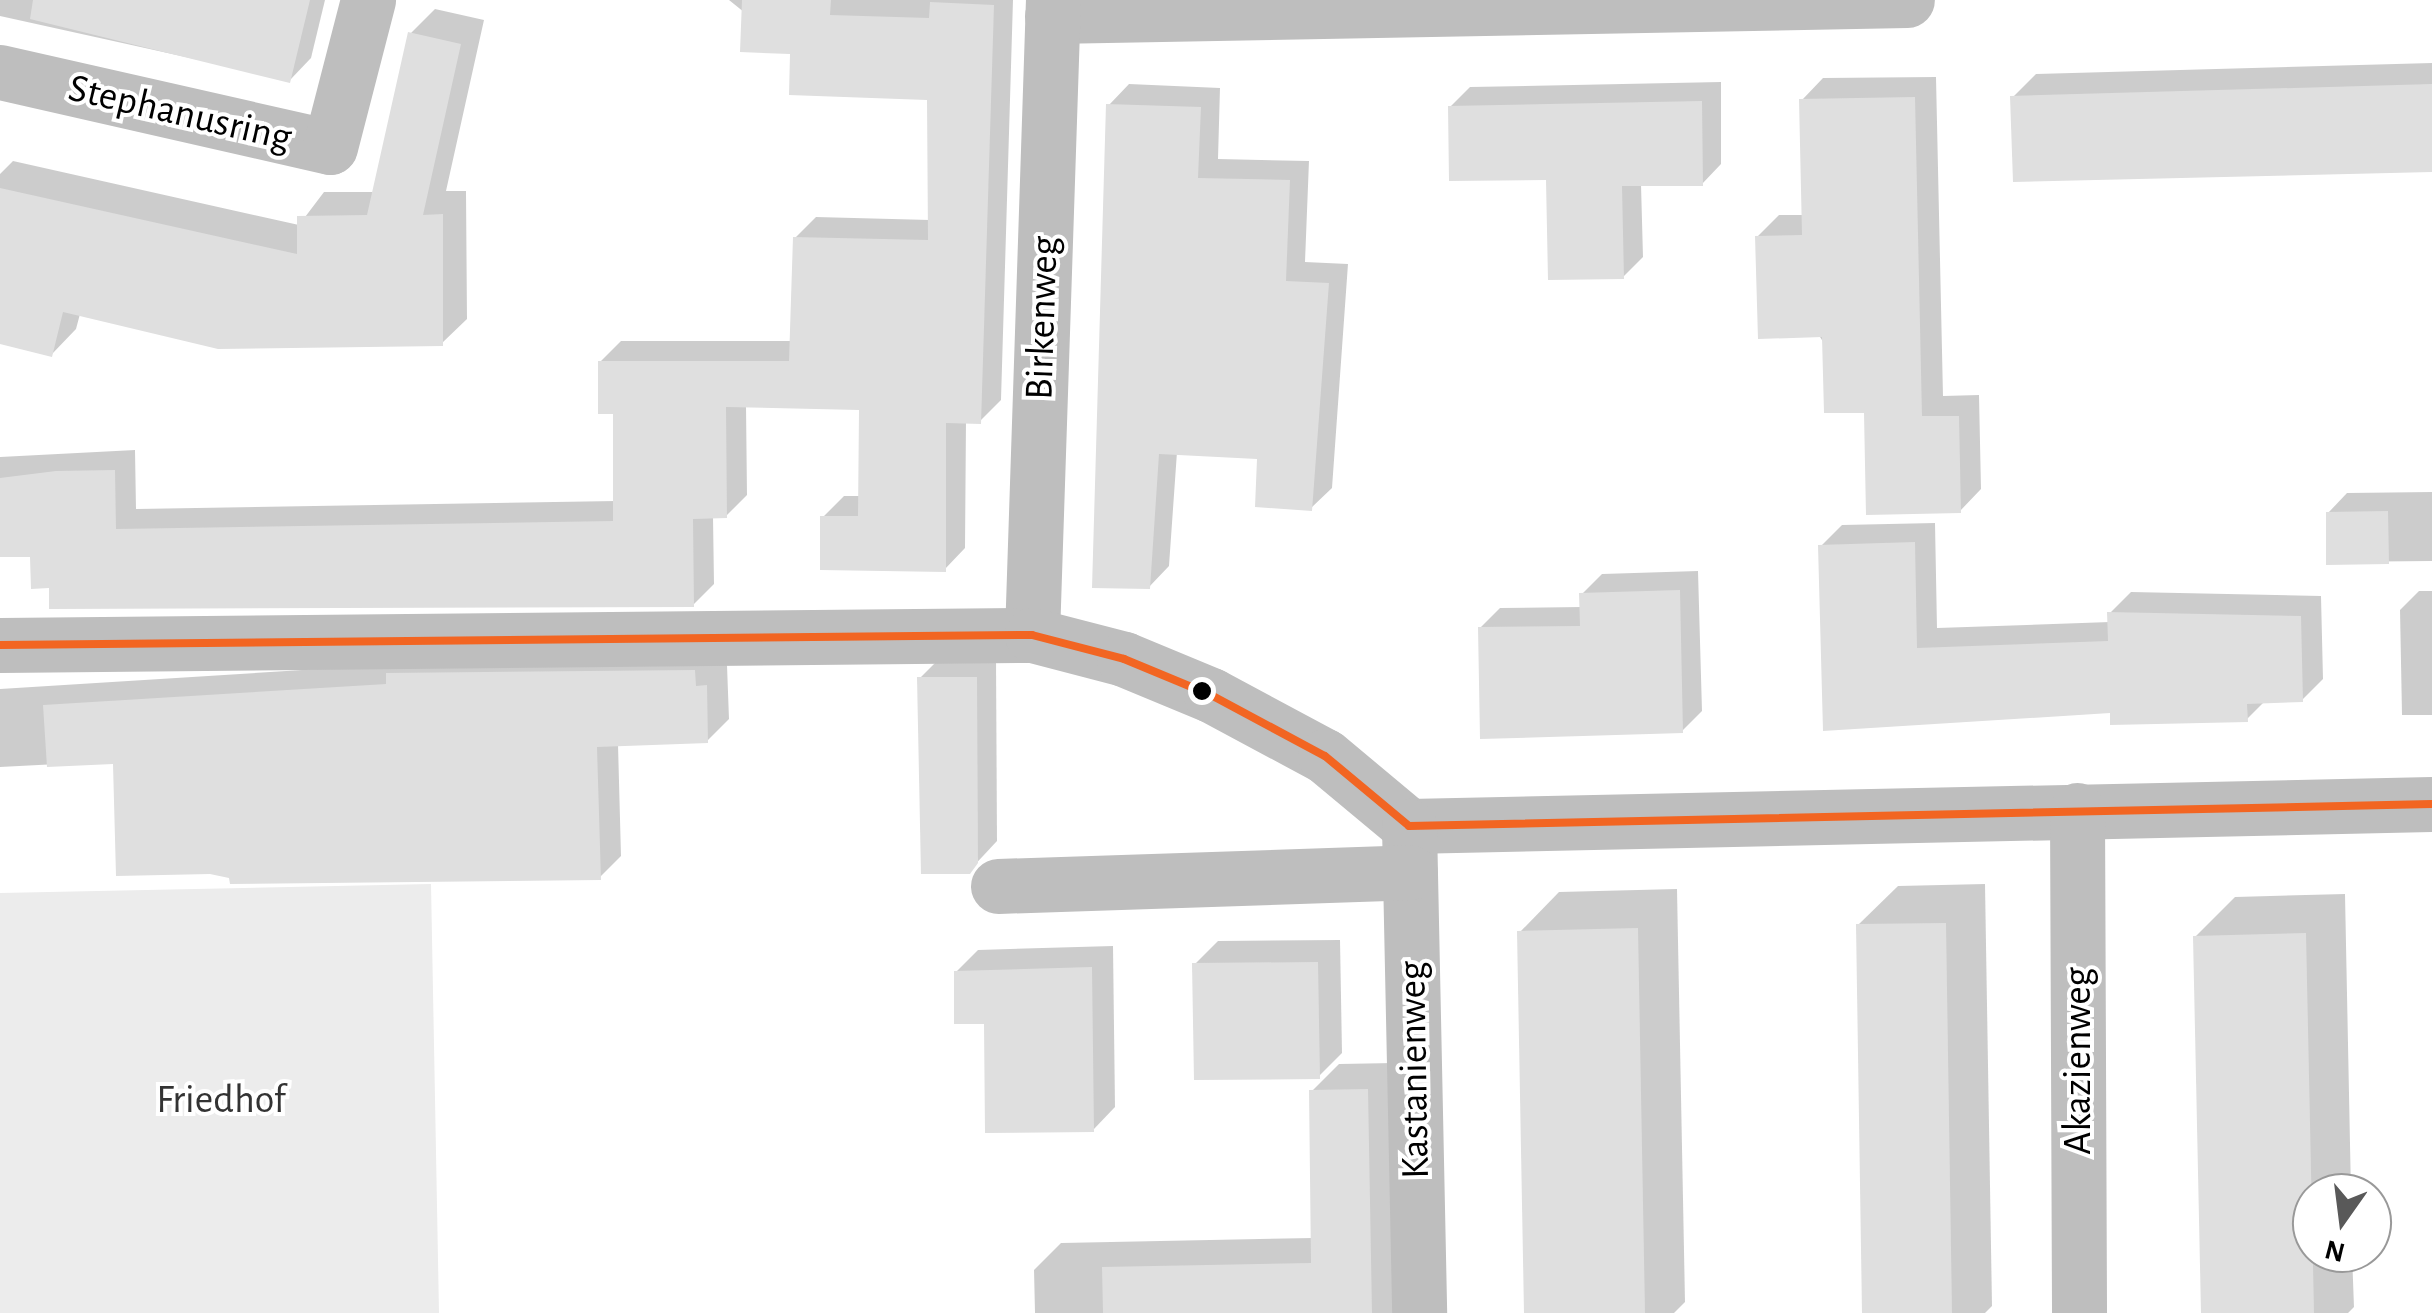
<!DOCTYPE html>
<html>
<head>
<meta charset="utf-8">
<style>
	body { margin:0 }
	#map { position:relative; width:2432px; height:1313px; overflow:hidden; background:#fff; font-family:"Alegreya Sans",sans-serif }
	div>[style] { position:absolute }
	.green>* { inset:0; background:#ececec }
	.shadow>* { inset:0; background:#0003 }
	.building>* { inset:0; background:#dfdfdf }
	.minor>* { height:55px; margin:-27.5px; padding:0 27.5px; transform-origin:27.5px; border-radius:27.5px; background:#bebebe }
	.bus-1>* { height:8px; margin:-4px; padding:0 4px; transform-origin:4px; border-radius:4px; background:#f26522 }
	.dots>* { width:28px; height:28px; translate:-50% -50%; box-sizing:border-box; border:5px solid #fff; border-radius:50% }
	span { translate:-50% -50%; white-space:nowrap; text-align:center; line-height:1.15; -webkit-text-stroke:8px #fff; paint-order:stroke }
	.street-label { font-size:40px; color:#000 }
	.park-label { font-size:40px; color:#333 }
	.north { position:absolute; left:2292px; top:1173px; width:100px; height:100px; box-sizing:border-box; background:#fff; border:2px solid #999; border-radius:50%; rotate:194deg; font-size:28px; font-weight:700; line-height:40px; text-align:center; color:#000 }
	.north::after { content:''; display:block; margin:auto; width:35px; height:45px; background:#595959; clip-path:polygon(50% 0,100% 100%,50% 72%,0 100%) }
</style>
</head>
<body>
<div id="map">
	<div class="green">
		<div style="clip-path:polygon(431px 884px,439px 1313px,0 1313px,0 893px)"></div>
	</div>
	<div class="shadow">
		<div style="clip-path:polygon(0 0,325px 0,311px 58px,290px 80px,0 16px)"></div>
		<div style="clip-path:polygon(729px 0,1013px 0,1001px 400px,980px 421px,966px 421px,965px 548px,945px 569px,823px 517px,844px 496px,861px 496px,861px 407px,746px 405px,747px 495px,726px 516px,713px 516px,714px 584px,693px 605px,51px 585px,32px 556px,0 556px,0 457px,135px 450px,136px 509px,616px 501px,616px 411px,600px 362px,621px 341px,792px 341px,795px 238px,816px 217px,930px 220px,929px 97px,792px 51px)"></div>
		<div style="clip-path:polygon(435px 9px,484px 20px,446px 191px,466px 191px,467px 319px,442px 343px,80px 314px,76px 329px,52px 354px,0 342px,0 174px,13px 161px,299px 225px,324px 192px,375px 192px,410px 34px)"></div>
		<div style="clip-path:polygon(2432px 63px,2432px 170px,2013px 97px,2036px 74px)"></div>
		<div style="clip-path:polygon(1936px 77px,1943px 396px,1979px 395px,1981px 489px,1960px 511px,1866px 410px,1757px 237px,1779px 215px,1804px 215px,1802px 100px,1823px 78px)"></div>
		<div style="clip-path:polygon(1721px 82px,1721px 164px,1702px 184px,1641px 184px,1643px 257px,1623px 277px,1548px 177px,1450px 107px,1470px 87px)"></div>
		<div style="clip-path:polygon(1129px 84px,1220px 88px,1218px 159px,1309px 161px,1305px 262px,1348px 264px,1332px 488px,1311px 508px,1259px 457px,1177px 452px,1169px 566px,1149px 587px,1109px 105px)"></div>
		<div style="clip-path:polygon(2432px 492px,2432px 561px,2328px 562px,2328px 513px,2347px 493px)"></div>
		<div style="clip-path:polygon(1935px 523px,1937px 628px,2110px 622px,2110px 613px,2131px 592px,2321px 596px,2323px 679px,2302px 700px,2265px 701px,2247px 719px,2112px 710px,1825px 728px,1821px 546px,1842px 525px)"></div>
		<div style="clip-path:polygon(1698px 571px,1702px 711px,1682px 731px,1480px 628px,1500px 608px,1582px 607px,1582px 594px,1602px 574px)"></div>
		<div style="clip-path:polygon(2419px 591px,2432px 591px,2432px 715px,2402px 715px,2400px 610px)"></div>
		<div style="clip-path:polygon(940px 658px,996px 658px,997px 841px,969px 871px,920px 678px)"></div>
		<div style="clip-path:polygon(398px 664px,727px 665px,729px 719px,707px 741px,618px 744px,621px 856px,600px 877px,232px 876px,116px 761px,0 767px,0 689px)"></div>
		<div style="clip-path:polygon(1985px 884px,1992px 1306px,1985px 1313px,1865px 1313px,1858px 925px,1898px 886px)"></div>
		<div style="clip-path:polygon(1677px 889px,1685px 1302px,1674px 1313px,1527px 1313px,1520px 932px,1559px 892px)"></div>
		<div style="clip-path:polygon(2345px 894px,2351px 1193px,2312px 1193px,2312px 1253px,2352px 1253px,2354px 1307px,2348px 1313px,2204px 1313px,2195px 937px,2235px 897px)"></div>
		<div style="clip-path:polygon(1340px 940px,1342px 1053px,1319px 1076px,1195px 964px,1218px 941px)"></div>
		<div style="clip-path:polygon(1113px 946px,1115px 1107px,1093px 1130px,956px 972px,978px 950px)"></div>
		<div style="clip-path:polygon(1394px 1063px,1398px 1313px,1035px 1313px,1034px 1270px,1061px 1243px,1313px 1238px,1312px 1091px,1339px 1064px)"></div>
	</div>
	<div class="building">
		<div style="clip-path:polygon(33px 0,310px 0,290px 83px,30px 19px)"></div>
		<div style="clip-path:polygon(742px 0,831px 0,830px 15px,929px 18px,930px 2px,994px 5px,981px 424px,946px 423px,946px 572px,820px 570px,820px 516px,858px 516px,859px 410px,726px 407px,727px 518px,693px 519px,694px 607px,49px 609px,49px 588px,31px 589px,30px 557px,0 557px,0 478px,56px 471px,115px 470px,116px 529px,613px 521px,613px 414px,598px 414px,598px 361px,789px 361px,793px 237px,928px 240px,927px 100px,789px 95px,790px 54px,740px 52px)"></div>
		<div style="clip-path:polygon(408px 32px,461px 44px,423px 215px,443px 214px,443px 346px,218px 349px,63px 312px,52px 357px,0 344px,0 188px,297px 254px,297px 216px,367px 215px)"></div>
		<div style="clip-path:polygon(2432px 84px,2432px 172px,2013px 182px,2010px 96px)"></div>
		<div style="clip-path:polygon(1915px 97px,1922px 416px,1959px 416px,1961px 513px,1866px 515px,1864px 413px,1824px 413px,1822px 337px,1758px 339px,1755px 236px,1802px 235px,1799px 99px)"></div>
		<div style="clip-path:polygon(1702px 101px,1703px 186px,1622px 186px,1624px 279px,1548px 280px,1546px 180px,1449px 181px,1448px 106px)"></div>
		<div style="clip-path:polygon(1106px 104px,1201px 107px,1198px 178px,1290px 180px,1286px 281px,1329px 283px,1312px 511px,1255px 507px,1257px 459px,1159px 454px,1150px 589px,1092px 588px)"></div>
		<div style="clip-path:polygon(2388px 511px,2389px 564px,2326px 565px,2326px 512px)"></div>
		<div style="clip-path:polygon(1915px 542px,1917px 648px,2108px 641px,2107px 612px,2301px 616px,2303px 702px,2247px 704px,2248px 722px,2110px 725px,2110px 713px,1823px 731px,1818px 545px)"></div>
		<div style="clip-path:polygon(1680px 590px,1683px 733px,1480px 739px,1478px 627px,1580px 626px,1579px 593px)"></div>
		<div style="clip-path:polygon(695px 670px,696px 686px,707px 685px,708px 743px,597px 747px,601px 880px,230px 884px,229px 878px,210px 874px,116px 876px,113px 764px,47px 767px,43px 705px,386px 684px,386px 673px)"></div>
		<div style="clip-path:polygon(917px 677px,977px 677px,978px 863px,970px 874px,921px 874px)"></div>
		<div style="clip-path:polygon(1946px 923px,1952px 1313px,1862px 1313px,1856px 924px)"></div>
		<div style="clip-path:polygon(1638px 928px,1645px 1313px,1524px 1313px,1517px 931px)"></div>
		<div style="clip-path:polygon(2306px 933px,2314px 1313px,2201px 1313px,2193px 936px)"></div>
		<div style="clip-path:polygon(1318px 962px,1320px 1079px,1194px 1080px,1192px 963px)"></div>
		<div style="clip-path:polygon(1092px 967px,1094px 1132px,985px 1133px,984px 1024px,954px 1024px,954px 971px)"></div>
		<div style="clip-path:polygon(1368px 1089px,1372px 1313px,1103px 1313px,1102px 1267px,1311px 1263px,1309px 1090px)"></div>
	</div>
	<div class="minor">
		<div style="left:1052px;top:16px;width:855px;rotate:-1.07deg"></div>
		<div style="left:0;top:72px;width:338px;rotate:12.8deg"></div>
		<div style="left:330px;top:147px;width:152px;rotate:-75.5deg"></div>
		<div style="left:1032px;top:635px;width:635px;rotate:-88.11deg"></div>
		<div style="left:0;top:645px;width:1032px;rotate:-0.56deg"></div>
		<div style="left:1032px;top:635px;width:95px;rotate:14.6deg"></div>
		<div style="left:1124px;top:659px;width:94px;rotate:22.5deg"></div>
		<div style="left:1211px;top:695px;width:129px;rotate:28.2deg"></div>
		<div style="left:1325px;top:756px;width:109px;rotate:39.8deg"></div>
		<div style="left:1409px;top:826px;width:1023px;rotate:-1.23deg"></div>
		<div style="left:2077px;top:810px;width:503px;rotate:89.77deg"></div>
		<div style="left:1409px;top:826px;width:487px;rotate:88.8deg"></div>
		<div style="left:998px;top:886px;width:412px;rotate:-1.9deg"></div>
	</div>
	<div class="bus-1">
		<div style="left:0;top:645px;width:1032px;rotate:-0.56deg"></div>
		<div style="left:1032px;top:635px;width:95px;rotate:14.6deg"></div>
		<div style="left:1124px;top:659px;width:94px;rotate:22.5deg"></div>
		<div style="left:1211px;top:695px;width:129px;rotate:28.2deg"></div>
		<div style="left:1325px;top:756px;width:109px;rotate:39.8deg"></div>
		<div style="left:1409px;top:826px;width:1023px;rotate:-1.23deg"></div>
	</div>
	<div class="dots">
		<div style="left:1202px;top:691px;background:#000"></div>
	</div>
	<div class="street-label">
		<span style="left:180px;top:113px;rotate:13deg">Stephanusring</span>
		<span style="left:1042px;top:318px;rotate:-88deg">Birkenweg</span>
		<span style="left:2078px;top:1061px;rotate:-90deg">Akazienweg</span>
		<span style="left:1414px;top:1070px;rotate:-91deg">Kastanienweg</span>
	</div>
	<div class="park-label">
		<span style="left:221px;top:1100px">Friedhof</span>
	</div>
	<div class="north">N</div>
</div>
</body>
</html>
